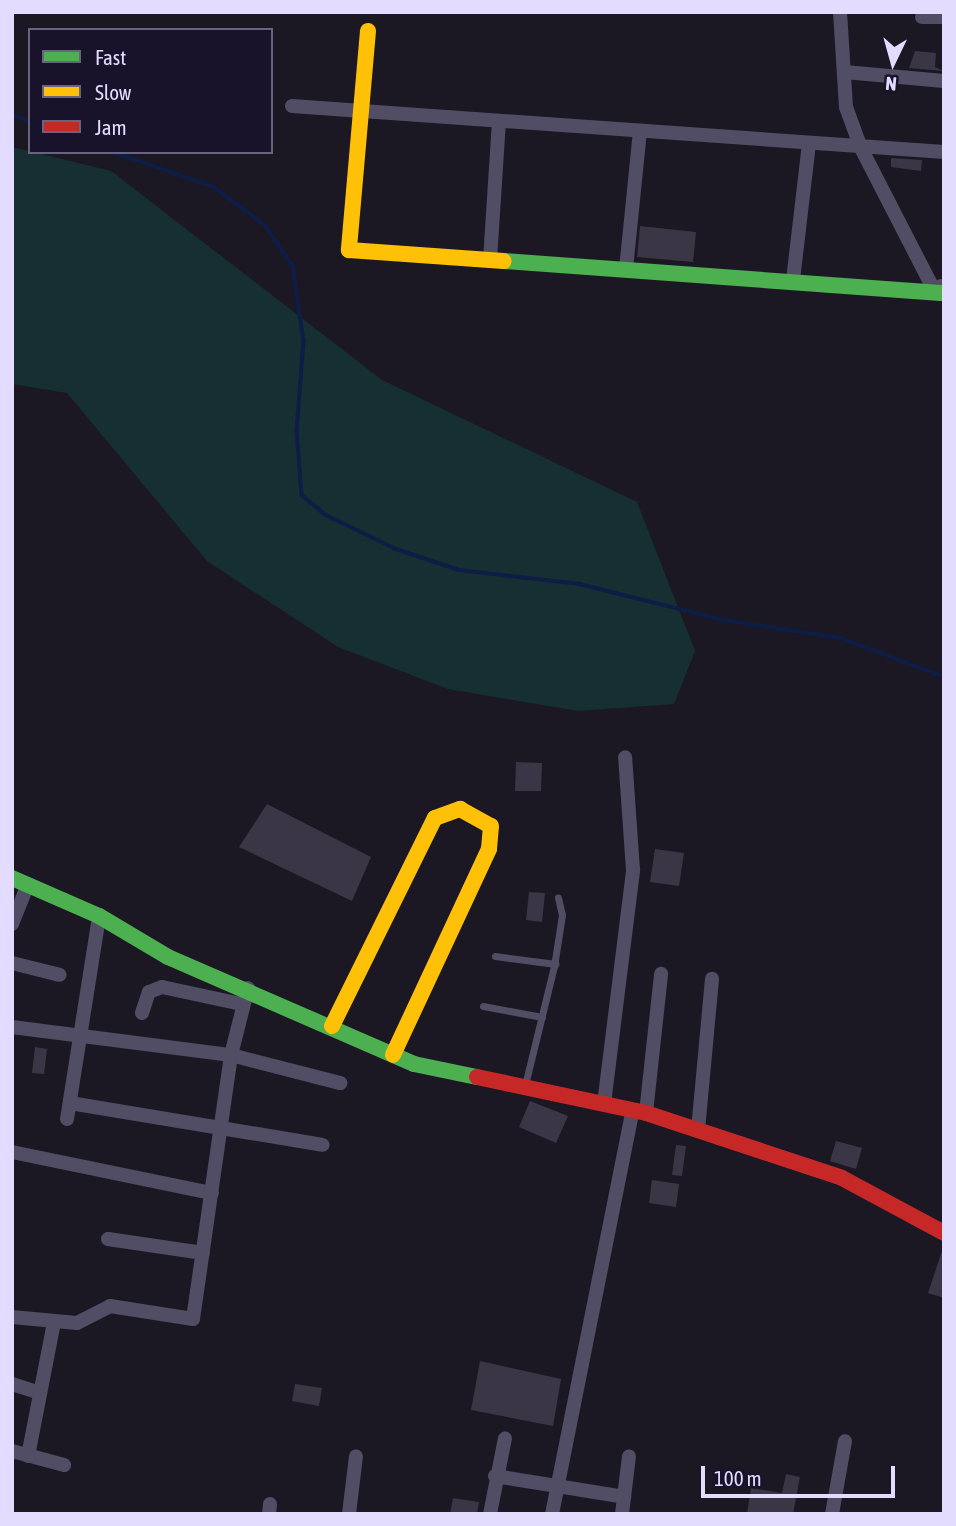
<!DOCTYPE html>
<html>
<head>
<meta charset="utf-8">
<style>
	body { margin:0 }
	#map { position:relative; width:956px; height:1526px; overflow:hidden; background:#1b1824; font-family:"Asap Condensed",sans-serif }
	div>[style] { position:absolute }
	.green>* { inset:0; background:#162f32 }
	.stream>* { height:3.5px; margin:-1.75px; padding:0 1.75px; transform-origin:1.75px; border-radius:1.75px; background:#0d1d46 }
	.building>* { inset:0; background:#3a3646 }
	.lane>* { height:7px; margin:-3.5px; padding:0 3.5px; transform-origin:3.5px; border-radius:3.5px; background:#504d65 }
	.street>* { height:14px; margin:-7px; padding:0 7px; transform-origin:7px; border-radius:7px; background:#504d65 }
	.fast>* { height:16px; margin:-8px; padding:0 8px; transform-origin:8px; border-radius:8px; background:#4caf50 }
	.slow>* { height:16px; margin:-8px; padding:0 8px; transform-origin:8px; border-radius:8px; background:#ffc107 }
	.jam>* { height:16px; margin:-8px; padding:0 8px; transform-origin:8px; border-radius:8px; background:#c62828 }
	span { translate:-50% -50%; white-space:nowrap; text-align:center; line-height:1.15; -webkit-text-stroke:7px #18122a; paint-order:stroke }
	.frame { position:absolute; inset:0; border:14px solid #e3dcfe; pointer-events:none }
	.legend { position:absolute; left:28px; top:28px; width:245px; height:126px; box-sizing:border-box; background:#18122a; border:2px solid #69637f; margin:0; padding:9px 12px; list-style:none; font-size:21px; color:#e3dcfe }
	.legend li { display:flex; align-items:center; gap:14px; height:35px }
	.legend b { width:35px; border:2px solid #69637f }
	.north { position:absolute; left:858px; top:28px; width:70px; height:70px; -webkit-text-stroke:5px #18122a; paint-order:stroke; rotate:185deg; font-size:19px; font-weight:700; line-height:28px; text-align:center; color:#e3dcfe }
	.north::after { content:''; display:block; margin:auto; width:24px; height:32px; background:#e3dcfe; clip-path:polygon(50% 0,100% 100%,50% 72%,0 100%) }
	.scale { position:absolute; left:701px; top:1466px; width:194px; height:32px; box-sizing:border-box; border:4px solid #e3dcfe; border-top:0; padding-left:9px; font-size:21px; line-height:24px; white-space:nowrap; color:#e3dcfe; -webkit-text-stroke:5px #18122a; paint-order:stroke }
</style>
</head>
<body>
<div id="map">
	<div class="green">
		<div style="clip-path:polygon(12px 147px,111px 171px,382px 380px,637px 502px,695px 651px,674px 704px,578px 711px,448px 689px,338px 647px,207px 561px,67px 393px,12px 384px)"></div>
	</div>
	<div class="stream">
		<div style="left:12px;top:114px;width:20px;rotate:24deg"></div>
		<div style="left:113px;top:152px;width:105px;rotate:19deg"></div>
		<div style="left:212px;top:186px;width:66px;rotate:36.3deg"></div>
		<div style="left:265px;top:225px;width:50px;rotate:55.7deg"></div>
		<div style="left:293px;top:266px;width:76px;rotate:81.7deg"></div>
		<div style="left:304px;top:341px;width:90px;rotate:94.4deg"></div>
		<div style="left:297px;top:431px;width:64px;rotate:85.5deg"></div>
		<div style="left:302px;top:495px;width:31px;rotate:40deg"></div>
		<div style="left:326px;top:515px;width:78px;rotate:25.9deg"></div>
		<div style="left:396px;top:549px;width:66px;rotate:18.4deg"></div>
		<div style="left:459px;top:570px;width:122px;rotate:6.6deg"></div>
		<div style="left:580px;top:584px;width:147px;rotate:14.1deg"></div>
		<div style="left:723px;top:620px;width:119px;rotate:8.7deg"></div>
		<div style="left:841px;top:638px;width:110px;rotate:20.7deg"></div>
	</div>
	<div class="building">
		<div style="clip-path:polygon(915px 51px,936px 53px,935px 67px,944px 71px,909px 68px)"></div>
		<div style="clip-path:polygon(891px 158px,922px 160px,921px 171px,891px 167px)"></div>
		<div style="clip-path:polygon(640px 226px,696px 232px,693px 262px,637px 257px)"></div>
		<div style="clip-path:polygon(516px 762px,542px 763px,541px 791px,515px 791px)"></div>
		<div style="clip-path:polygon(267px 804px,371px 857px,352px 901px,239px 847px)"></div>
		<div style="clip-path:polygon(655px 849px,684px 853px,679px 886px,650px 882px)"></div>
		<div style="clip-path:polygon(529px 892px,545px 893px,542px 922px,526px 920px)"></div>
		<div style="clip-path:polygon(35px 1047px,47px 1049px,44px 1074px,32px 1073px)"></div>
		<div style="clip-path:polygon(530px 1101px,568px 1116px,556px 1143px,519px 1127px)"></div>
		<div style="clip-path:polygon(836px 1141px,862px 1148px,856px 1169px,830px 1161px)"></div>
		<div style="clip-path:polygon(676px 1145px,686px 1146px,682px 1176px,672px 1175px)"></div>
		<div style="clip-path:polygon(652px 1180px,679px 1184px,676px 1207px,649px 1203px)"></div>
		<div style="clip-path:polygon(942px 1251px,944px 1251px,944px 1298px,928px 1293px)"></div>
		<div style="clip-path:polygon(480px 1361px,561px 1379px,553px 1426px,471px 1410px)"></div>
		<div style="clip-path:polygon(295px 1384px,322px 1388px,319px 1406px,292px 1401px)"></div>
		<div style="clip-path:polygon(786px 1474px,800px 1477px,793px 1514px,747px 1514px,751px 1488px,782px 1493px)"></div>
		<div style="clip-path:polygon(453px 1498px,479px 1502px,477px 1514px,450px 1514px)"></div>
	</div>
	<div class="lane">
		<div style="left:495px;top:956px;width:61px;rotate:7.6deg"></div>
		<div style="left:483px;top:1006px;width:60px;rotate:10.6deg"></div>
		<div style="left:525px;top:1085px;width:122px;rotate:-76.3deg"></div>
		<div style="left:554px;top:966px;width:52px;rotate:-81.1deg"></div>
		<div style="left:562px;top:915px;width:18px;rotate:-103deg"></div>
	</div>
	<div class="street">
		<div style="left:840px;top:12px;width:95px;rotate:86.4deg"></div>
		<div style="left:846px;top:107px;width:44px;rotate:69.9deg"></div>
		<div style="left:861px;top:148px;width:160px;rotate:62.8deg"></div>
		<div style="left:934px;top:290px;width:8px;rotate:-30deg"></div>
		<div style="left:922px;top:17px;width:22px"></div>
		<div style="left:845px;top:72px;width:99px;rotate:5.2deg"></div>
		<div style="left:292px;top:106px;width:654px;rotate:4.04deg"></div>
		<div style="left:490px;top:260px;width:139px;rotate:-86.3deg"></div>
		<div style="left:626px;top:269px;width:138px;rotate:-84.2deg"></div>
		<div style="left:793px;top:280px;width:137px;rotate:-83.3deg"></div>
		<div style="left:12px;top:924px;width:43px;rotate:-68.2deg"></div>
		<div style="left:12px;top:963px;width:49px;rotate:14deg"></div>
		<div style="left:142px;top:1013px;width:22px;rotate:-72deg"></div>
		<div style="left:149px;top:992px;width:14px;rotate:-21deg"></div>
		<div style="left:162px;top:987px;width:81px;rotate:12.1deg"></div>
		<div style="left:12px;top:1027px;width:221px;rotate:7.3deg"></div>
		<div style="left:231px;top:1055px;width:113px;rotate:14.4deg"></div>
		<div style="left:70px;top:1103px;width:256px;rotate:9.4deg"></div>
		<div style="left:604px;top:1104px;width:236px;rotate:-82.9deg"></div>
		<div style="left:633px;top:870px;width:113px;rotate:-94deg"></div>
		<div style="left:646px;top:1113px;width:140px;rotate:-83.8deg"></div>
		<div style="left:67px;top:1119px;width:206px;rotate:-81deg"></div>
		<div style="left:698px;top:1130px;width:152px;rotate:-84.7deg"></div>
		<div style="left:12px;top:1152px;width:204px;rotate:11.6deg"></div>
		<div style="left:108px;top:1239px;width:96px;rotate:8.4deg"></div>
		<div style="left:12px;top:1317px;width:65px;rotate:5.3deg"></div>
		<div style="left:77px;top:1323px;width:37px;rotate:-27deg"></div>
		<div style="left:110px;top:1306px;width:84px;rotate:8.9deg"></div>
		<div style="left:193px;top:1319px;width:267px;rotate:-81.8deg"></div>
		<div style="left:231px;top:1055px;width:69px;rotate:-75.8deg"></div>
		<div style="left:12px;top:1384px;width:29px;rotate:18deg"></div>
		<div style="left:12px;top:1451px;width:54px;rotate:15.1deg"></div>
		<div style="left:28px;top:1456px;width:136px;rotate:-79deg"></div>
		<div style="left:495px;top:1476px;width:131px;rotate:9.2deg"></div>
		<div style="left:269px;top:1514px;width:10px;rotate:-84deg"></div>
		<div style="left:349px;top:1514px;width:58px;rotate:-83.1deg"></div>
		<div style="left:490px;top:1514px;width:77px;rotate:-78.8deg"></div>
		<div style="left:552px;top:1514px;width:412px;rotate:-78.7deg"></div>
		<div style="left:622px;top:1514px;width:58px;rotate:-83.1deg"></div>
		<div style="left:832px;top:1514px;width:74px;rotate:-79.9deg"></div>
	</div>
	<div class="fast">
		<div style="left:504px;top:261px;width:441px;rotate:4.2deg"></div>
		<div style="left:12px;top:878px;width:95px;rotate:23.6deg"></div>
		<div style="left:99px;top:916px;width:80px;rotate:30.7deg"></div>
		<div style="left:168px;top:957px;width:268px;rotate:23.5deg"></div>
		<div style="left:414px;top:1064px;width:64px;rotate:11.7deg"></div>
	</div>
	<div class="slow">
		<div style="left:368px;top:31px;width:220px;rotate:95deg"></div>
		<div style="left:349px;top:250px;width:155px;rotate:4.1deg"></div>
		<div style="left:332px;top:1026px;width:232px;rotate:-63.7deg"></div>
		<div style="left:435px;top:818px;width:27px;rotate:-20deg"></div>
		<div style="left:460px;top:809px;width:35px;rotate:29deg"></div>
		<div style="left:491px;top:826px;width:23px;rotate:95deg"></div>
		<div style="left:489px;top:849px;width:227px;rotate:115deg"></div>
	</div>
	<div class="jam">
		<div style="left:477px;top:1077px;width:173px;rotate:12deg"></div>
		<div style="left:646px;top:1113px;width:206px;rotate:18.3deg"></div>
		<div style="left:842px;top:1178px;width:116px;rotate:28.3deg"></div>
	</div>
	<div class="frame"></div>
	<ul class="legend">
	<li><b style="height:9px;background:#4caf50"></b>Fast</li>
	<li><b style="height:9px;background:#ffc107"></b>Slow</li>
	<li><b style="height:9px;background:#c62828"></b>Jam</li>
	</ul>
	<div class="north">N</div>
	<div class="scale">100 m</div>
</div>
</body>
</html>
